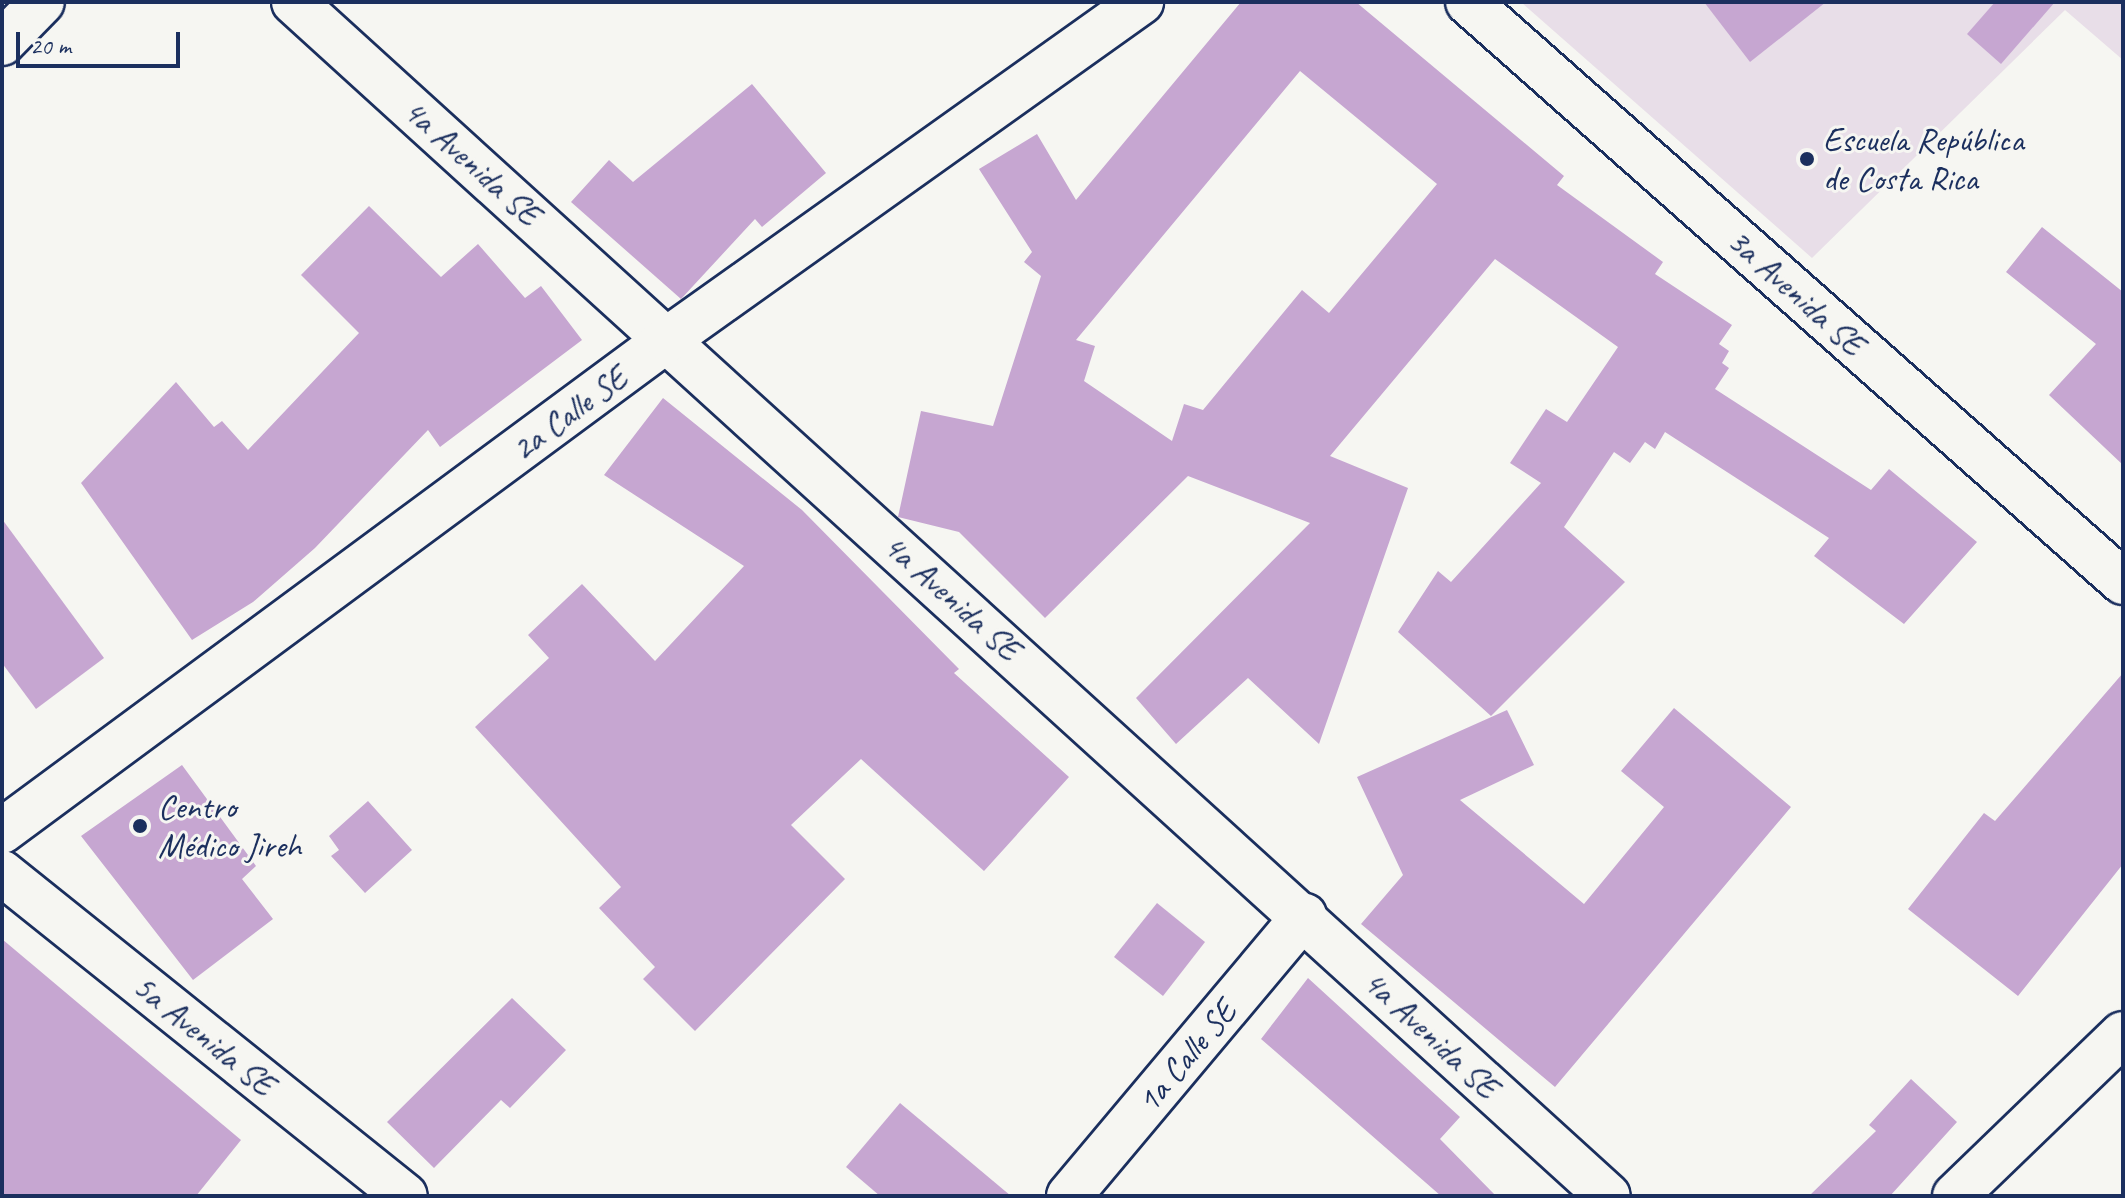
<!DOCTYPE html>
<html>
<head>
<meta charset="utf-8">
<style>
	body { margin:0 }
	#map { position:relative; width:2125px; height:1198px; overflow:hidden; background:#f6f6f2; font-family:Caveat,sans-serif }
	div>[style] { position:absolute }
	.built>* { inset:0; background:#e8dee8 }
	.building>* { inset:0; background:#c6a6d1 }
	.roads { filter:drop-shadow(2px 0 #1b2f5e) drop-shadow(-2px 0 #1b2f5e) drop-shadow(0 2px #1b2f5e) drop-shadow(0 -2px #1b2f5e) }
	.minor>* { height:44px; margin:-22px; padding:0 22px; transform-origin:22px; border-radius:22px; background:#f6f6f2 }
	.major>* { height:44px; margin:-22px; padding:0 22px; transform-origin:22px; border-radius:22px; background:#f6f6f2 }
	.dots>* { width:22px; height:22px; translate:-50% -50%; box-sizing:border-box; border:4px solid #f6f6f2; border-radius:50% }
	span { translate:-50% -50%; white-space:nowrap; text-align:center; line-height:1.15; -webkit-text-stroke:6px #f6f6f2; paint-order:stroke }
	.poi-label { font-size:34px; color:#1b2f5e }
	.left { translate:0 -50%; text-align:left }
	.street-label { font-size:34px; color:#1b2f5e }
	.frame { position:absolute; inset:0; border:4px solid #1b2f5e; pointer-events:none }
	.scale { position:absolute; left:16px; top:32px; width:164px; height:36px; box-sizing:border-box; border:4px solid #1b2f5e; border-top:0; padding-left:10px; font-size:24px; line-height:28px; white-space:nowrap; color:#1b2f5e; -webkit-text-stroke:6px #f6f6f2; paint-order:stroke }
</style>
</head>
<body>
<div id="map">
	<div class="built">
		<div style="clip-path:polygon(1521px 2px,2123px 2px,2123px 60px,2065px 10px,1812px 258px)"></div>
	</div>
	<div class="building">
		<div style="clip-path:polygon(evenodd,1241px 2px,1356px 2px,1564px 176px,1557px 185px,1663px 262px,1655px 274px,1732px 325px,1719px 344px,1729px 351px,1722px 363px,1729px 368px,1715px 389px,1871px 490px,1889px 469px,1977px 542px,1904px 624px,1814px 556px,1829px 538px,1665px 432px,1655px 449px,1645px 442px,1630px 463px,1614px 452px,1564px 527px,1625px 582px,1491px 716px,1398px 632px,1438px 571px,1451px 582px,1541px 483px,1510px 463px,1546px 409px,1567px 422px,1618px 347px,1495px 259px,1330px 456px,1408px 488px,1319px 744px,1248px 678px,1176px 744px,1136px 698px,1310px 523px,1188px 476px,1045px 618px,959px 532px,898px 517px,921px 411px,993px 426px,1041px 276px,1024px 262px,1032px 252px,979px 169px,1037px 134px,1076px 200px,1241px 2px,1300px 71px,1437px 184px,1329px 313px,1302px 290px,1203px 410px,1184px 404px,1172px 441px,1084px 381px,1095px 346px,1076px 340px,1300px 71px)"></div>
		<div style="clip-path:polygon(1704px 2px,1826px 2px,1750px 62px)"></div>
		<div style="clip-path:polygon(1995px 2px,2055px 2px,2001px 64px,1967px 34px)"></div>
		<div style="clip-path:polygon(752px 84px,826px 173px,762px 227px,755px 219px,681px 299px,571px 202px,609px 160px,633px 182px)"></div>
		<div style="clip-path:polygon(369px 206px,441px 277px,478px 244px,525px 298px,541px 286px,582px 340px,440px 447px,428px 430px,315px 548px,253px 602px,192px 640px,81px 483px,176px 382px,214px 427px,222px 421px,248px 450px,359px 333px,301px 275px)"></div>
		<div style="clip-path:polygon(2042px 227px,2123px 292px,2123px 465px,2049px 395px,2096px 344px,2006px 272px)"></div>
		<div style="clip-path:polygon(663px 398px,802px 510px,959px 669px,954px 673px,1069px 777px,984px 871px,861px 759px,791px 825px,845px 879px,695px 1031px,643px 979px,655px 967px,599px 908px,621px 887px,475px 727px,549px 658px,528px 635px,582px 584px,655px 661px,744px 566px,604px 475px)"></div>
		<div style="clip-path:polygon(2px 519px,104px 658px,36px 709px,2px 663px)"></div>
		<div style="clip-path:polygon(2123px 673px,2123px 864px,2018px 996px,1908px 909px,1984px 813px,1995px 821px)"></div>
		<div style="clip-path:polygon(1674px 708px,1791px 807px,1555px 1087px,1361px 924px,1403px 875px,1357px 777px,1507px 710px,1534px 765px,1460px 800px,1584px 904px,1664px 807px,1621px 771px)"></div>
		<div style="clip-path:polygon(182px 765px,256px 866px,242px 879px,273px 919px,193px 980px,81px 836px)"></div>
		<div style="clip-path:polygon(368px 801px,412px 850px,365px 893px,331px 856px,339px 850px,329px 836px)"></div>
		<div style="clip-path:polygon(1157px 903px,1205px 942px,1163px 996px,1114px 957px)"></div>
		<div style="clip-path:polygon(2px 939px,241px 1140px,196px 1196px,2px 1196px)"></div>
		<div style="clip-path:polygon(1308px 978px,1460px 1117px,1440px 1139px,1496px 1196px,1441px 1196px,1261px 1039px)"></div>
		<div style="clip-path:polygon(512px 998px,566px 1050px,510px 1108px,501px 1100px,434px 1168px,387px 1122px)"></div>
		<div style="clip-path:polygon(1911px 1079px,1957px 1122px,1890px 1196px,1809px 1196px,1876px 1131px,1869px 1125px)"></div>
		<div style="clip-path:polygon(900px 1103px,1011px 1196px,880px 1196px,846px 1167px)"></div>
	</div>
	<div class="roads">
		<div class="minor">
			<div style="left:294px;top:2px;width:1775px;rotate:42.26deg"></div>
			<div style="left:1468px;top:2px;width:875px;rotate:41.52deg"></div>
			<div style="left:2px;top:43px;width:57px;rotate:-45.7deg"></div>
			<div style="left:2px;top:831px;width:828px;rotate:-36.45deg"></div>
			<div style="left:668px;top:339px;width:581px;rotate:-35.47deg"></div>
			<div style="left:2px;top:873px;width:516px;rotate:38.71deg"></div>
			<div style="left:1069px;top:1196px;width:366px;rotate:-50deg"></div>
		</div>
		<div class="major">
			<div style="left:1955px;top:1196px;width:233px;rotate:-44deg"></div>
		</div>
	</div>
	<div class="dots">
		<div style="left:1807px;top:159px;background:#1b2f5e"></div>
		<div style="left:140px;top:826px;background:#1b2f5e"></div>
	</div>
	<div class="poi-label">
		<span class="left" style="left:1823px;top:159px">Escuela República<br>de Costa Rica</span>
		<span class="left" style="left:158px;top:826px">Centro<br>Médico Jireh</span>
	</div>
	<div class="street-label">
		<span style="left:472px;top:162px;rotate:42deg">4a Avenida SE</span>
		<span style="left:1796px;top:292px;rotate:42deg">3a Avenida SE</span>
		<span style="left:569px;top:413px;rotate:-36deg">2a Calle SE</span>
		<span style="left:952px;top:597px;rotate:42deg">4a Avenida SE</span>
		<span style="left:1431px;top:1034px;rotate:43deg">4a Avenida SE</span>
		<span style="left:204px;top:1035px;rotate:39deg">5a Avenida SE</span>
		<span style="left:1186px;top:1056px;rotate:-50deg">1a Calle SE</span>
	</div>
	<div class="frame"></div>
	<div class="scale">20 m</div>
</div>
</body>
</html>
